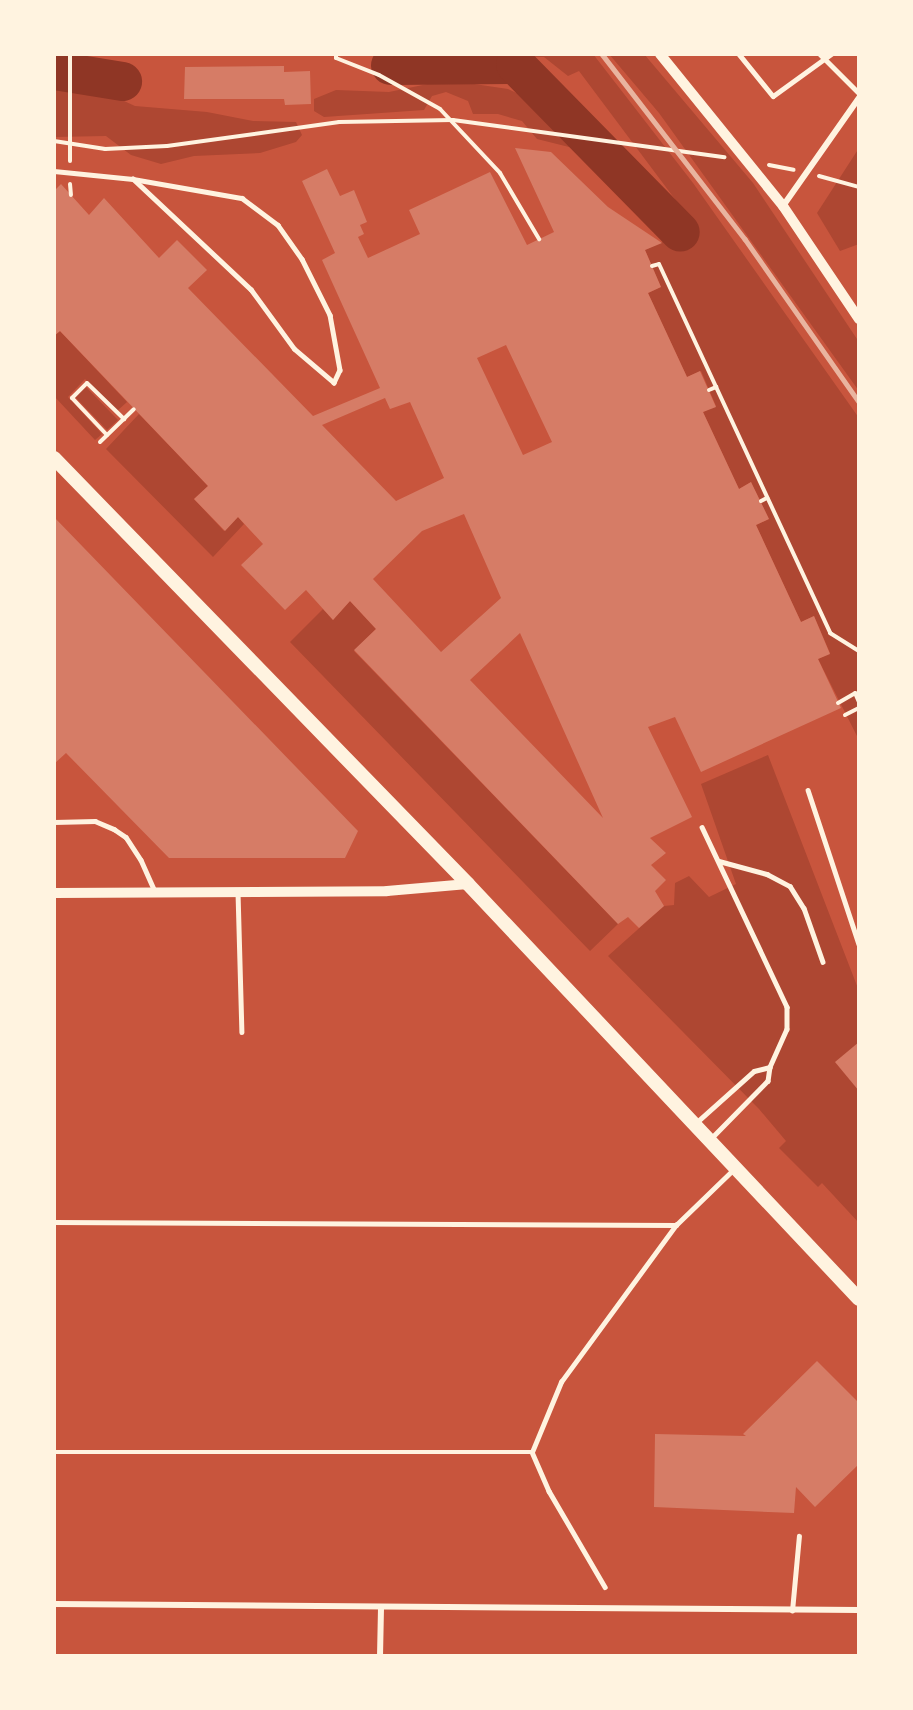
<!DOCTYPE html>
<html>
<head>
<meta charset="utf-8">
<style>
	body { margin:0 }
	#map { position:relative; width:913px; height:1710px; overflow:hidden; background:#c8553d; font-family:Quicksand,sans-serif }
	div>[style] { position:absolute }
	.green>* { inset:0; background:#ae4732 }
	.river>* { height:39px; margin:-19.5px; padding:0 19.5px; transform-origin:19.5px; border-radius:19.5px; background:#8f3625 }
	.building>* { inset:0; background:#d67c66 }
	.path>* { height:4px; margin:-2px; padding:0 2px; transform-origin:2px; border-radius:2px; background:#fff3e0 }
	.service>* { height:4.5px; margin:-2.25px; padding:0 2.25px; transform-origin:2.25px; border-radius:2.25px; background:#fff3e0 }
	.minor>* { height:6px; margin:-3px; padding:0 3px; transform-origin:3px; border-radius:3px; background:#fff3e0 }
	.tertiary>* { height:10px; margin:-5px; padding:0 5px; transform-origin:5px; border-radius:5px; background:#fff3e0 }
	.primary>* { height:14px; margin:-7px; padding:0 7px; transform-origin:7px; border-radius:7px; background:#fff3e0 }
	.rail>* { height:4.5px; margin:-2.25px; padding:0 2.25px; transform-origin:2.25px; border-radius:2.25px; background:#e9b49f }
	span { translate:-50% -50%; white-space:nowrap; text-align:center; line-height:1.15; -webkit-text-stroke:6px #fff3e0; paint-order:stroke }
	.frame { position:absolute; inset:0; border:56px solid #fff3e0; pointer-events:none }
</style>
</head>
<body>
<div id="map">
	<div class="green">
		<div style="clip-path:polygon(359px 54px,593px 54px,693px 183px,859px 418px,859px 740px,818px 659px,830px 653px,814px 616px,801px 622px,756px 525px,769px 519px,751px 482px,739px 489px,703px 412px,716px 406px,701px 371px,687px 377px,648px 293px,661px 287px,645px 250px,695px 226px,579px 71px,568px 76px,544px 57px)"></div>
		<div style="clip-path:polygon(609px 54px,644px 54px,753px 183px,859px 342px,859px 391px,659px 113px)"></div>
		<div style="clip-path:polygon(447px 80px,508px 89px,548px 108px,567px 123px,577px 149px,537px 139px,522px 121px,498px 114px,473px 114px,468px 101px,446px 92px,432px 96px,424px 110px,324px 117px,314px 111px,314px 99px,336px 90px,389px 92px)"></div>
		<div style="clip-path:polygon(54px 86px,102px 91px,135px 106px,207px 112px,253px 121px,296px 122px,302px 135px,296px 142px,260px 153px,194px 156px,161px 164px,131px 155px,106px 136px,54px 137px)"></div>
		<div style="clip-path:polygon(859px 148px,859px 244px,840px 251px,817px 213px)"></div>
		<div style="clip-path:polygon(60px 331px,127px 402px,117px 411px,85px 379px,68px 397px,102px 434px,95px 440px,54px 396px,54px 336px)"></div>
		<div style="clip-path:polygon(86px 387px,118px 420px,107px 430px,75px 397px)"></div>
		<div style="clip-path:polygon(139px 414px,208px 486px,194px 499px,224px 531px,238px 517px,244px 524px,213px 557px,106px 449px)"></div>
		<div style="clip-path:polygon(350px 601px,376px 629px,354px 651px,618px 924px,590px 951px,290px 642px,323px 609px,333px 620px)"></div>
		<div style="clip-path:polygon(768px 755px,859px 991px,859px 1223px,822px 1183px,818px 1187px,779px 1148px,786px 1141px,759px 1109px,608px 956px,664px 906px,674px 905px,675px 883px,689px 876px,709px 897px,736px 884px,701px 784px)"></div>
	</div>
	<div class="river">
		<div style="left:390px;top:65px;width:125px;rotate:-0.5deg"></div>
		<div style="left:515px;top:64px;width:235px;rotate:45.5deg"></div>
		<div style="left:54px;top:70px;width:69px;rotate:9.2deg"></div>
	</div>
	<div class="building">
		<div style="clip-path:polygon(284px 66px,284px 72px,310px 71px,311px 104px,285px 105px,284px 99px,184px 99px,185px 67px)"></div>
		<div style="clip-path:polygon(evenodd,515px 148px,551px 152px,608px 207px,662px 243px,645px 250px,661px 287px,648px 293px,687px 377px,700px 371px,716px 407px,703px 412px,739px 489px,751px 482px,769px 519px,756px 525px,801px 622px,814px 616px,830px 654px,818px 659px,841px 708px,701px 772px,675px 717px,648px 727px,692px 817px,650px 838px,666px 853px,651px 865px,666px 880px,655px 891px,664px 906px,639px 928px,628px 917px,618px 924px,354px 650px,376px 629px,350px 601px,333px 620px,306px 590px,285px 610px,241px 565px,263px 544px,238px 517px,225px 531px,194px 499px,208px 486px,60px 331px,54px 336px,54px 191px,61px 184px,89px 215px,104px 198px,159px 258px,177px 240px,207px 270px,188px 288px,313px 416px,380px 388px,322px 260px,335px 253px,302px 181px,327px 169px,340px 196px,354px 190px,367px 222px,360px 225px,364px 234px,358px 237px,368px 258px,420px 234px,409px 210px,490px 172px,527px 245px,554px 232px,515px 148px,506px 345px,552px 442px,523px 455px,477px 358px,506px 345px,515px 148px,385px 398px,390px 409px,410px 402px,444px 478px,396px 501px,322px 425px,385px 398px,515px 148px,464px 514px,501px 598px,441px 652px,373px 579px,422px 531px,464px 514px,515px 148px,520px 633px,603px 818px,470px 680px,520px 633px)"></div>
		<div style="clip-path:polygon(54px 517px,358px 831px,345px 858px,169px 858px,66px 753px,54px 764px)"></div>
		<div style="clip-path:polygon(859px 1042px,859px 1091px,835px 1062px)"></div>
		<div style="clip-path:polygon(817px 1361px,859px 1403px,859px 1464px,815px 1507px,796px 1487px,794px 1513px,654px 1507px,655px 1434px,746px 1436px,743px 1434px)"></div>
	</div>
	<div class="path">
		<div style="left:70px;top:54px;width:107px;rotate:90deg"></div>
		<div style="left:336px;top:54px;width:4px;rotate:90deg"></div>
		<div style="left:336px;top:58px;width:46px;rotate:21.6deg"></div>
		<div style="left:379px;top:75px;width:70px;rotate:29.1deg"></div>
		<div style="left:440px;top:109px;width:88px;rotate:46.8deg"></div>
		<div style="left:500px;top:173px;width:77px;rotate:59.4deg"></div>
		<div style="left:54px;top:141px;width:52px;rotate:8.9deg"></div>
		<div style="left:105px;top:149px;width:62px;rotate:-2.8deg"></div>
		<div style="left:167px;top:146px;width:174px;rotate:-7.9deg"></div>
		<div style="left:339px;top:122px;width:114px;rotate:-1deg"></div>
		<div style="left:453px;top:120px;width:274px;rotate:7.8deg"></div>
		<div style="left:769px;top:165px;width:25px;rotate:11deg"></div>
		<div style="left:819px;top:176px;width:41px;rotate:15.4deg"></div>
		<div style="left:70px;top:184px;width:11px;rotate:85deg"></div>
		<div style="left:652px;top:266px;width:7px;rotate:-16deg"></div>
		<div style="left:659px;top:264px;width:407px;rotate:65.1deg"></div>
		<div style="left:830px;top:633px;width:34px;rotate:32deg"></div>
		<div style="left:709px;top:390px;width:8px;rotate:-23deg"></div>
		<div style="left:107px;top:435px;width:51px;rotate:-133.4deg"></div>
		<div style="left:72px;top:398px;width:21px;rotate:-45deg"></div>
		<div style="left:87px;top:383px;width:52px;rotate:44.2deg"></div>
		<div style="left:100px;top:442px;width:47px;rotate:-44.1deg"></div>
		<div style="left:761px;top:501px;width:7px;rotate:-27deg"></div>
		<div style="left:838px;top:703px;width:20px;rotate:-30deg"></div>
		<div style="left:855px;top:693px;width:10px;rotate:66deg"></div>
		<div style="left:845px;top:715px;width:16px;rotate:-27deg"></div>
	</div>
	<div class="service">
		<div style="left:739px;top:54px;width:54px;rotate:51deg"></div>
		<div style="left:773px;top:96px;width:72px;rotate:-35.9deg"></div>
		<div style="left:820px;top:54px;width:55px;rotate:45deg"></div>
		<div style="left:54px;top:171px;width:79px;rotate:5.8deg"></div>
		<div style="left:133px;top:179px;width:111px;rotate:9.9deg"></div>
		<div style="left:242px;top:198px;width:45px;rotate:36.9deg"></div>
		<div style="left:278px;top:225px;width:42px;rotate:54.8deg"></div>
		<div style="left:302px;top:259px;width:63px;rotate:63.4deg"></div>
		<div style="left:330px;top:315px;width:56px;rotate:79.7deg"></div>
		<div style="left:340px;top:370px;width:14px;rotate:115deg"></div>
		<div style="left:334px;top:383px;width:52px;rotate:-139.6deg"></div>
		<div style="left:294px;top:349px;width:73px;rotate:-126.1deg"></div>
		<div style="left:251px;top:290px;width:162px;rotate:-136.8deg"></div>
		<div style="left:808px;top:790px;width:162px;rotate:71.7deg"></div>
		<div style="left:54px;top:822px;width:41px;rotate:-1.4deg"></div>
		<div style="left:95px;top:821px;width:21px;rotate:23deg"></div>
		<div style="left:114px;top:829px;width:14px;rotate:34deg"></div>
		<div style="left:126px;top:837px;width:27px;rotate:57deg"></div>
		<div style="left:141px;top:860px;width:35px;rotate:66deg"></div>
		<div style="left:702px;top:827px;width:199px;rotate:64.7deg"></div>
		<div style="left:787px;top:1007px;width:22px;rotate:90deg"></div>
		<div style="left:787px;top:1029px;width:42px;rotate:114.1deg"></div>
		<div style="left:770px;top:1067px;width:14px;rotate:98deg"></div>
		<div style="left:768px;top:1081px;width:83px;rotate:134.5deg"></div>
		<div style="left:719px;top:861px;width:50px;rotate:15.2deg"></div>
		<div style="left:767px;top:874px;width:26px;rotate:28deg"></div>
		<div style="left:790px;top:886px;width:26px;rotate:58deg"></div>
		<div style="left:804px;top:908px;width:57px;rotate:70.6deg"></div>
		<div style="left:238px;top:892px;width:140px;rotate:88.4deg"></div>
		<div style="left:697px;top:1122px;width:76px;rotate:-41.8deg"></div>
		<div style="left:754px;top:1071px;width:16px;rotate:-14deg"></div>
		<div style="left:54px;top:1222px;width:622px;rotate:0.28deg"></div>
		<div style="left:54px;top:1452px;width:478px"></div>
		<div style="left:532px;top:1452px;width:76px;rotate:-67.5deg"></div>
		<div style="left:561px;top:1382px;width:195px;rotate:-53.8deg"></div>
		<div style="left:676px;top:1225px;width:81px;rotate:-44deg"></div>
		<div style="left:532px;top:1452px;width:43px;rotate:66.4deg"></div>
		<div style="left:549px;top:1491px;width:111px;rotate:59.7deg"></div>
		<div style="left:792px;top:1611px;width:75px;rotate:-84.7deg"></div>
	</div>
	<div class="minor">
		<div style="left:783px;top:206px;width:132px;rotate:-54.9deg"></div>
		<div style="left:54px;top:1604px;width:805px;rotate:0.43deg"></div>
		<div style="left:380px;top:1656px;width:47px;rotate:-88.8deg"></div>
	</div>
	<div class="tertiary">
		<div style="left:660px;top:54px;width:196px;rotate:51deg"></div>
		<div style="left:783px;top:206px;width:136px;rotate:56.1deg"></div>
		<div style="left:54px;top:893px;width:333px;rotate:-0.3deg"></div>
		<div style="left:387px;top:891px;width:81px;rotate:-4.9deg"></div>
	</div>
	<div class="primary">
		<div style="left:54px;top:458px;width:594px;rotate:45.82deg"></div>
		<div style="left:468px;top:884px;width:570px;rotate:46.71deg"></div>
	</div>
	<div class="rail">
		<div style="left:602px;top:54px;width:234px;rotate:52.3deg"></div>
		<div style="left:745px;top:239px;width:199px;rotate:55deg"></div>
	</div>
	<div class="frame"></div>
</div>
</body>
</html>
